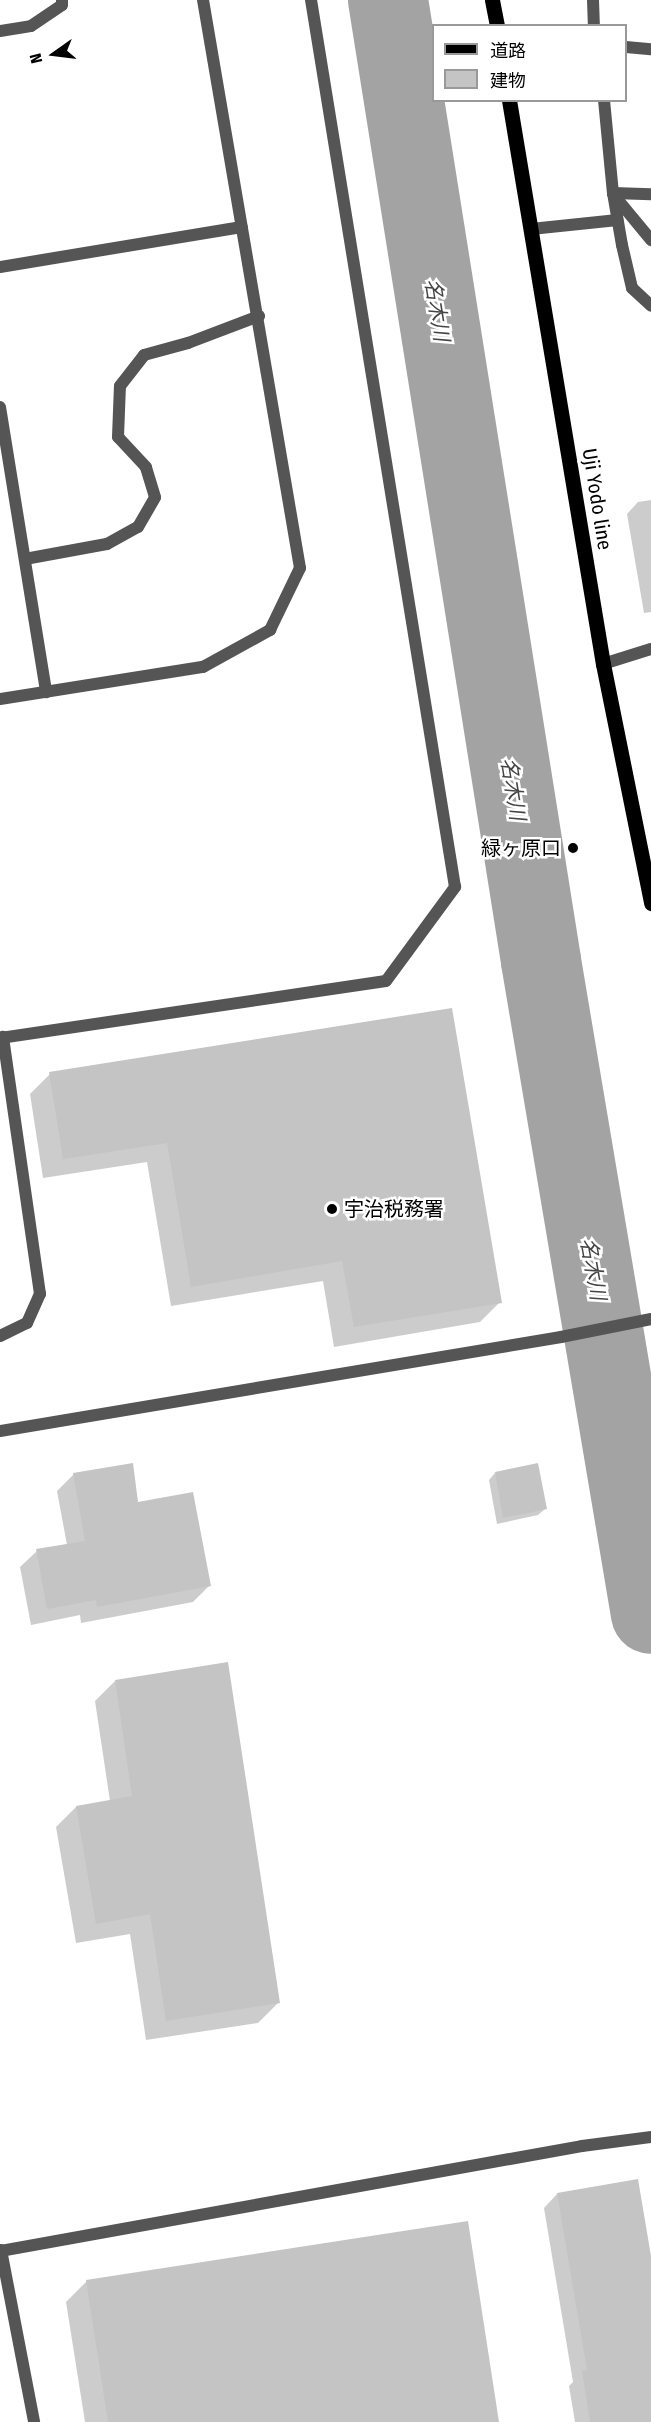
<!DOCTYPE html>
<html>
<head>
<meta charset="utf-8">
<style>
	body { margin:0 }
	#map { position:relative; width:651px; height:2422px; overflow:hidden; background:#fff; font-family:"Fira Sans Condensed","Noto Sans JP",sans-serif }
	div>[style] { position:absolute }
	.shadow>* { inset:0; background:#0003 }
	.river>* { height:80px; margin:-40px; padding:0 40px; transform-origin:40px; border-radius:40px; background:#a3a3a3 }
	.building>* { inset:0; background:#c4c4c4 }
	.service>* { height:12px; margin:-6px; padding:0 6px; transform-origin:6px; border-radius:6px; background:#555 }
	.minor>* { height:12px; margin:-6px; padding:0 6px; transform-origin:6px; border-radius:6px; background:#555 }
	.tertiary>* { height:12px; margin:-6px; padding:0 6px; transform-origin:6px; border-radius:6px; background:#555 }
	.primary>* { height:15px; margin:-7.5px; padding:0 7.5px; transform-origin:7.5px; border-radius:7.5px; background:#000 }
	.dots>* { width:16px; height:16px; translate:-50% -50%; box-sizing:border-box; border:3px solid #fff; border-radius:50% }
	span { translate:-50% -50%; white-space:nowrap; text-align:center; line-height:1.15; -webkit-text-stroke:5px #fff; paint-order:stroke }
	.street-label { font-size:20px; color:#000 }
	.poi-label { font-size:20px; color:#000 }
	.right { translate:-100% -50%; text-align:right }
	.left { translate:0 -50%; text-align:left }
	.water-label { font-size:21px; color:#444; font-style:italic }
	.legend { position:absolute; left:432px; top:24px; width:195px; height:78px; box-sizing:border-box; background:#fff; border:2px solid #999; margin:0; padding:8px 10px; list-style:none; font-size:18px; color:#000 }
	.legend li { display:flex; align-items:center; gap:12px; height:30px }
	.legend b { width:30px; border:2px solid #999 }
	.north { position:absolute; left:24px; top:24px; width:60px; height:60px; -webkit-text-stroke:4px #fff; paint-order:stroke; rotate:256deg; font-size:16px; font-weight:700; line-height:24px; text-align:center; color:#000 }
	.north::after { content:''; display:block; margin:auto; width:21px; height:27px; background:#000; clip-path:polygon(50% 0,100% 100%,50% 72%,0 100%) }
</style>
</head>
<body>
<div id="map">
	<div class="shadow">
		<div style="clip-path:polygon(651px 500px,651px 612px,644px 613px,627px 514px,638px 502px)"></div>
		<div style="clip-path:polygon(50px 1074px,500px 1302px,480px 1322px,334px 1347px,323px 1281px,171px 1306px,147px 1162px,43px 1178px,30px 1094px)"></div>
		<div style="clip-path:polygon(495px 1473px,545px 1509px,538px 1515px,497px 1524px,489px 1480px)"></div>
		<div style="clip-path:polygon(74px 1474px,137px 1504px,209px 1586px,193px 1602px,81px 1623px,80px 1615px,31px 1625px,20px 1567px,37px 1551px,67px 1545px,57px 1491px)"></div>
		<div style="clip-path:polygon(115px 1681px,278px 2003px,258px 2023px,146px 2040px,130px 1934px,76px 1943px,56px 1827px,76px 1807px,110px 1801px,95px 1701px)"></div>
		<div style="clip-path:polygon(557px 2194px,651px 2265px,651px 2422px,575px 2422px,569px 2386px,573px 2382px,544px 2208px)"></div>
		<div style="clip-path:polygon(87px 2281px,497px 2422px,85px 2422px,66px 2302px)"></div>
	</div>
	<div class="river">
		<div style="left:388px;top:0;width:973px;rotate:80.95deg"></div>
		<div style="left:541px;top:961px;width:662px;rotate:80.44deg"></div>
	</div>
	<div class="building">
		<div style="clip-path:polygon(452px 1008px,502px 1303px,354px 1327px,342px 1261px,191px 1287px,167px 1143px,63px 1159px,49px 1072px)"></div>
		<div style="clip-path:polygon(133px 1463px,138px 1502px,193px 1492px,211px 1586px,97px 1607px,96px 1600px,47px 1609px,36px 1549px,85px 1541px,73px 1473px)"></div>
		<div style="clip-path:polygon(538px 1463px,547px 1509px,503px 1518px,495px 1472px)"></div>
		<div style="clip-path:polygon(228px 1662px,280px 2003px,166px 2021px,150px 1914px,96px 1924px,76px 1806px,132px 1796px,115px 1680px)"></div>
		<div style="clip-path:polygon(638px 2179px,651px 2256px,651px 2422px,590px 2422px,582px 2371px,587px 2370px,557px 2193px)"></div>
		<div style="clip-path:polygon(468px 2221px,499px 2422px,108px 2422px,86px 2280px)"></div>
	</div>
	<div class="service">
		<div style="left:593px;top:0;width:26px;rotate:88deg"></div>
		<div style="left:0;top:31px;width:31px;rotate:-9deg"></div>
		<div style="left:31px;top:26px;width:37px;rotate:-34deg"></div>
		<div style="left:62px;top:5px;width:5px;rotate:-90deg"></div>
		<div style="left:626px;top:47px;width:25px;rotate:5deg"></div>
		<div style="left:604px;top:100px;width:93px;rotate:84.5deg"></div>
		<div style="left:613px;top:193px;width:53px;rotate:80.2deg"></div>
		<div style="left:622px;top:245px;width:44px;rotate:76.9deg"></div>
		<div style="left:632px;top:288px;width:26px;rotate:43deg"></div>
		<div style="left:613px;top:193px;width:38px;rotate:2deg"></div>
		<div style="left:613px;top:194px;width:60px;rotate:50.4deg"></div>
		<div style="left:531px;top:229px;width:87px;rotate:-5.9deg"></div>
		<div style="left:0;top:267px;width:245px;rotate:-9.4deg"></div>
		<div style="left:0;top:407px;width:289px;rotate:80.8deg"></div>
		<div style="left:25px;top:559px;width:83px;rotate:-10.4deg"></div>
		<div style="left:107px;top:544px;width:35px;rotate:-29deg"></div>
		<div style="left:138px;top:527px;width:34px;rotate:-60deg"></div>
		<div style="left:155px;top:497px;width:31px;rotate:-107deg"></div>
		<div style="left:146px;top:467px;width:41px;rotate:-133deg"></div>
		<div style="left:118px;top:437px;width:51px;rotate:-87.8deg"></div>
		<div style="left:120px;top:386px;width:39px;rotate:-52deg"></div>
		<div style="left:144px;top:355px;width:46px;rotate:-15.3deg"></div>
		<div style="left:188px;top:343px;width:76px;rotate:-20.8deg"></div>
		<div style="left:0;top:699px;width:206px;rotate:-9deg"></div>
		<div style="left:203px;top:667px;width:77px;rotate:-28.9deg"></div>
		<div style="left:270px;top:630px;width:69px;rotate:-64.2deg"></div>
		<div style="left:300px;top:568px;width:576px;rotate:-99.69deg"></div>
		<div style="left:0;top:1038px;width:390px;rotate:-8.4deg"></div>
		<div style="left:386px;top:981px;width:117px;rotate:-53.7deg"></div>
		<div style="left:455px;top:887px;width:899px;rotate:-99.22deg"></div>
		<div style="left:0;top:1336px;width:30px;rotate:-26deg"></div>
		<div style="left:27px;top:1323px;width:32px;rotate:-66deg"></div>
		<div style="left:40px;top:1294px;width:260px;rotate:-98.2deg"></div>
		<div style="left:1px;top:2250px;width:175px;rotate:79.1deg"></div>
		<div style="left:0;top:2251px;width:591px;rotate:-10.23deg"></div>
		<div style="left:582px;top:2146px;width:70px;rotate:-7.4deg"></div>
	</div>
	<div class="minor">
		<div style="left:603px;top:664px;width:50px;rotate:-17.4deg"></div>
	</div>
	<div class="tertiary">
		<div style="left:0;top:1431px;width:569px;rotate:-9.51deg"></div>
		<div style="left:561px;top:1337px;width:92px;rotate:-11.3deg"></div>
	</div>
	<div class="primary">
		<div style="left:492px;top:0;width:26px;rotate:79deg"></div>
		<div style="left:509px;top:100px;width:572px;rotate:80.54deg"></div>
		<div style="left:603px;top:664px;width:244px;rotate:78.6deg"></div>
	</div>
	<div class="dots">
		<div style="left:573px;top:848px;background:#000"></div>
		<div style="left:332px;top:1209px;background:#000"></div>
	</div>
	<div class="street-label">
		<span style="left:597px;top:499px;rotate:81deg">Uji Yodo line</span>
	</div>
	<div class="poi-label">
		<span class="right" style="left:561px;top:848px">緑ヶ原口</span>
		<span class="left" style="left:344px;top:1209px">宇治税務署</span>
	</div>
	<div class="water-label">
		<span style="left:437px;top:310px;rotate:81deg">名木川</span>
		<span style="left:513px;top:789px;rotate:81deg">名木川</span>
		<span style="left:593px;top:1269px;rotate:80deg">名木川</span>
	</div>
	<ul class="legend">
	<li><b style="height:8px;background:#000"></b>道路</li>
	<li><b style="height:16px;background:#c4c4c4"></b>建物</li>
	</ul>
	<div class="north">N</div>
</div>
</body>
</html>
